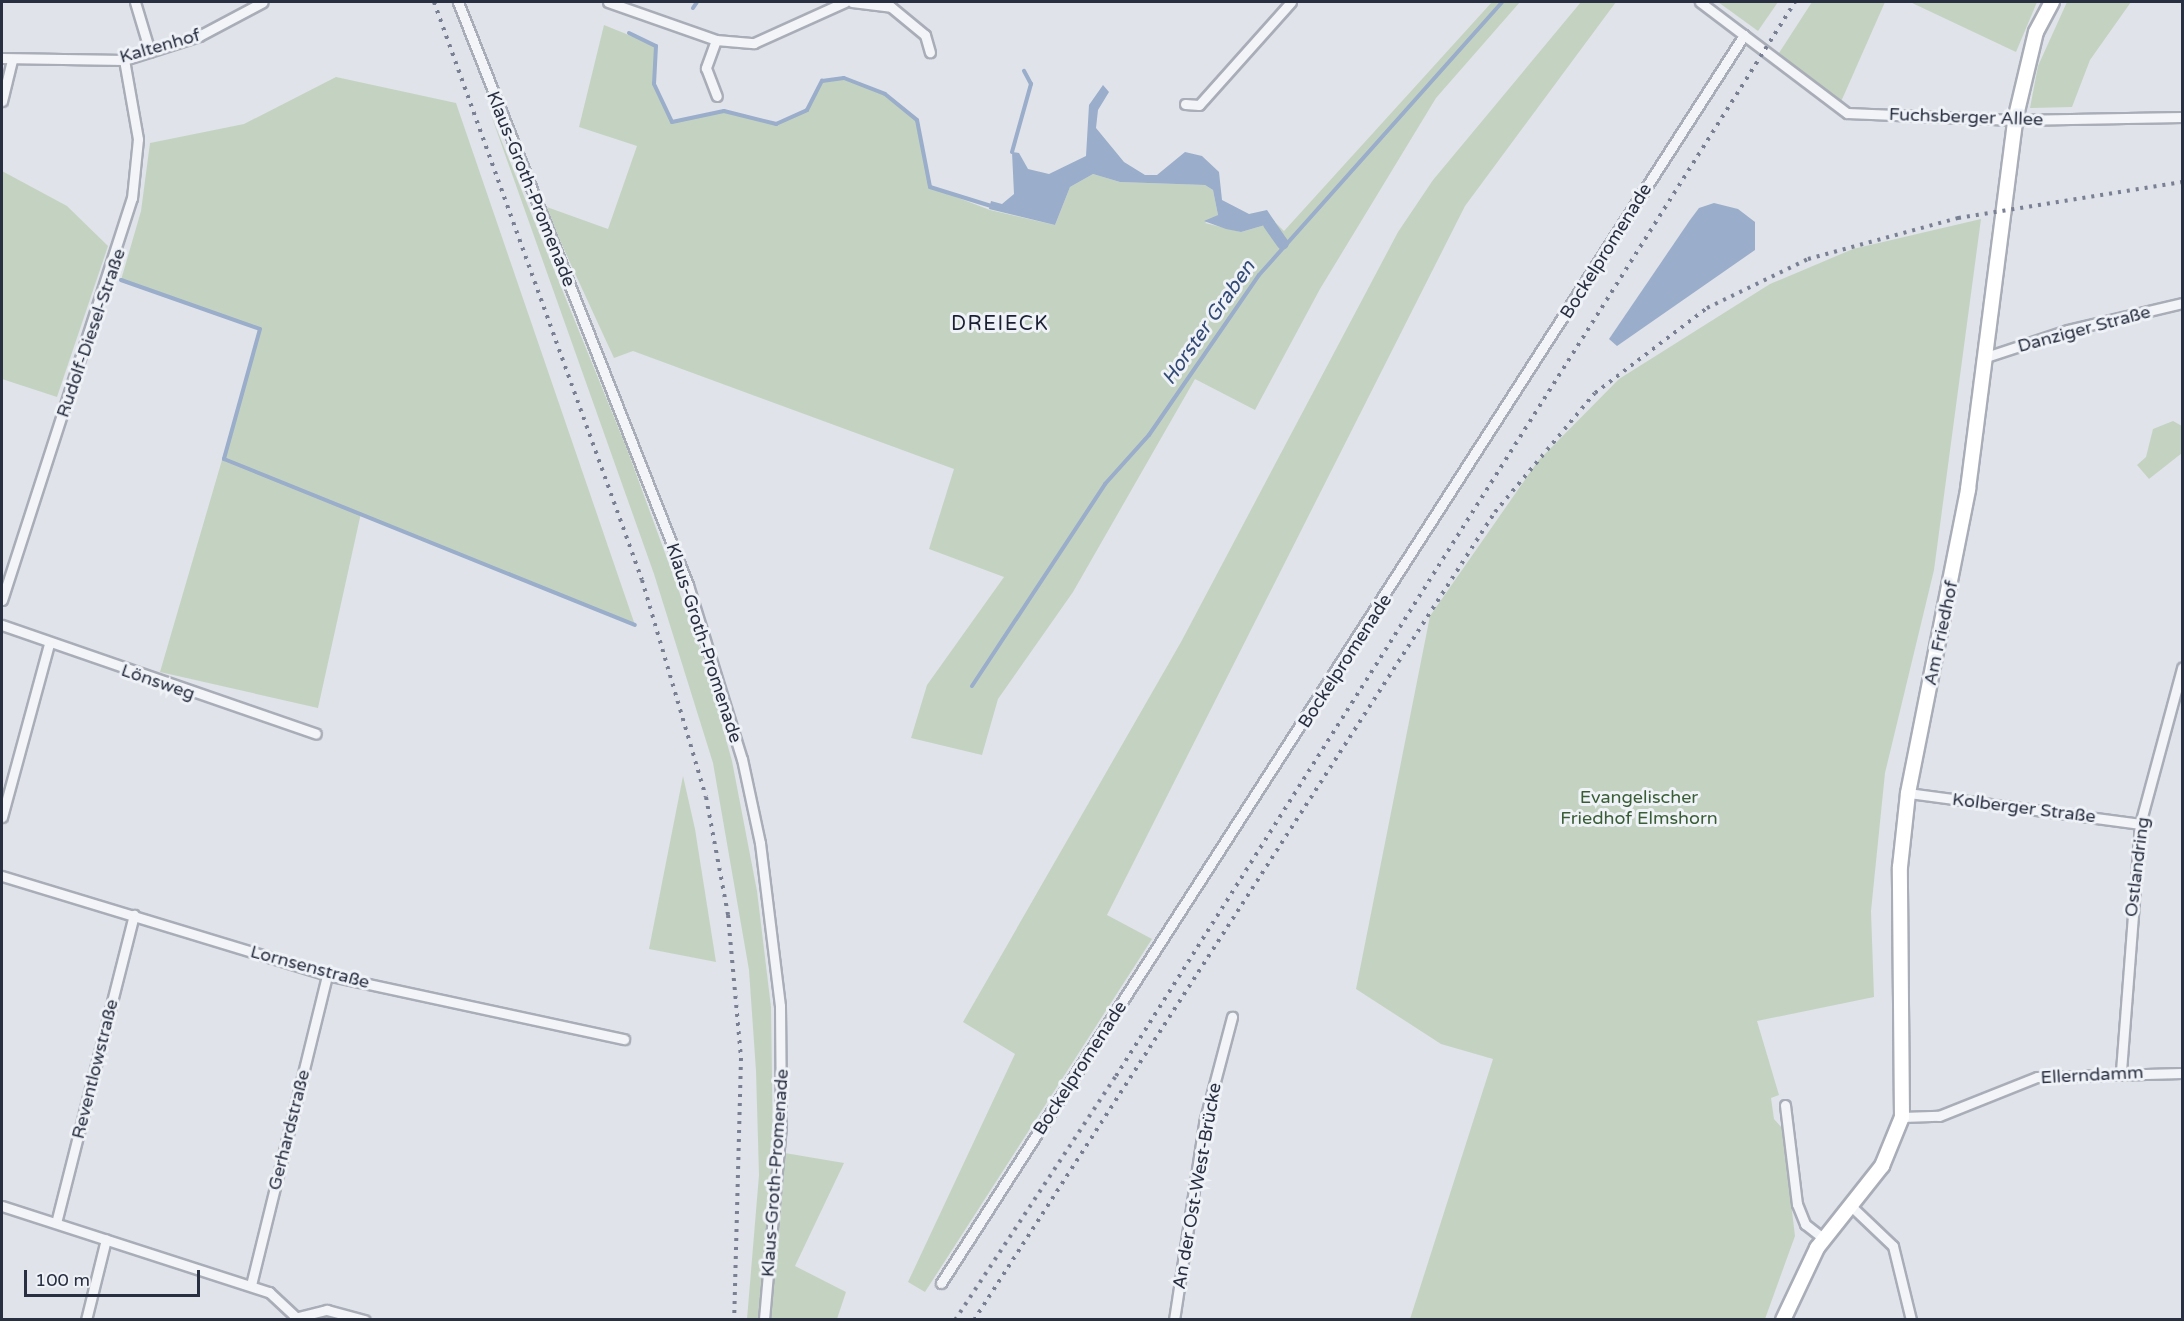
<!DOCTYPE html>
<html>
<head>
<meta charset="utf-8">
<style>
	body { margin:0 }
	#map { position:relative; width:2184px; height:1321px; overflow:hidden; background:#e0e3e9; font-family:"Varela Round",sans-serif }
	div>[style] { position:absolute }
	.green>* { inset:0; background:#c4d3c1 }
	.water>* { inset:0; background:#9aadca }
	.stream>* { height:4px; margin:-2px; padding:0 2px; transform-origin:2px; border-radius:2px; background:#9aadca }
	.canal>* { height:12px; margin:-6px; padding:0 6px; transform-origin:6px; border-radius:6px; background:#9aadca }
	.roads { filter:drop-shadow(2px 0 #a9adb7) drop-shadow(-2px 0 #a9adb7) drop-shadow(0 2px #a9adb7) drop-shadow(0 -2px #a9adb7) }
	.street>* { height:9px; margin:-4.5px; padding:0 4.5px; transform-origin:4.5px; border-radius:4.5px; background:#f3f4f7 }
	.secondary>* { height:14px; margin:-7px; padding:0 7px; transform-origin:7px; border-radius:7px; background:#fff }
	.rail>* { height:4px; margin-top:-2px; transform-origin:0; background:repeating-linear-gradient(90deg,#798093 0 3px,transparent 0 9px) }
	span { translate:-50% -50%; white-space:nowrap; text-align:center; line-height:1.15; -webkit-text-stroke:6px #eff2f7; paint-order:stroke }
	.street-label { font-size:18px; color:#282f41 }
	.park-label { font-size:18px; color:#395d35 }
	.water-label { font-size:20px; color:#324a75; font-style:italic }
	.neighbourhood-label { font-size:20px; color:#1a2032; letter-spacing:1.5px }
	.frame { position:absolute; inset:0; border:3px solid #282f41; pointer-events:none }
	.scale { position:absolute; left:24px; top:1270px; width:176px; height:27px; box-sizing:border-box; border:3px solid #282f41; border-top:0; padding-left:8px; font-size:18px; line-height:21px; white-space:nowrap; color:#282f41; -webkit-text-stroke:4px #eff2f7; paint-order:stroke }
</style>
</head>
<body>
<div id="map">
	<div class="green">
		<div style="clip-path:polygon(1492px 2px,1520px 2px,1436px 98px,1320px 289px,1255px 410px,1195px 379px,1073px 592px,998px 699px,982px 755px,911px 738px,927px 685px,1004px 577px,929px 549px,954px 469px,633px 351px,614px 358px,544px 206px,608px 229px,637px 146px,579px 127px,604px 25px,656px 46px,654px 84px,672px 122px,724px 111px,776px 124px,807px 110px,822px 81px,844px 78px,885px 94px,917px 120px,930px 187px,990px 210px,1055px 225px,1070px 187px,1093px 174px,1120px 182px,1205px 185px,1213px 190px,1218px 215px,1205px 223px,1241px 232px,1275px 222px,1284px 231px)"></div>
		<div style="clip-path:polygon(1581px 2px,1616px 2px,1465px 206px,1107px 915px,1152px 939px,925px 1292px,908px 1282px,1015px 1054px,963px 1022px,1181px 642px,1398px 232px,1433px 180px)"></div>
		<div style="clip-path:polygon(1718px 2px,1778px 2px,1758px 31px)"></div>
		<div style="clip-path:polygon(1812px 2px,1885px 2px,1840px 104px,1779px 53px)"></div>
		<div style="clip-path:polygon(1910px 2px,2037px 2px,2016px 52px)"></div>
		<div style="clip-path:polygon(2067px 2px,2131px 2px,2090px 60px,2072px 107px,2030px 108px,2038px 66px)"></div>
		<div style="clip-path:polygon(336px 77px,456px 103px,635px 625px,361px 513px,318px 708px,160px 672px,260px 330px,121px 280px,141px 211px,150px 143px,244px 124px)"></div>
		<div style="clip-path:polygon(491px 115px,627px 449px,703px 657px,732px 761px,757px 891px,771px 1007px,773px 1151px,844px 1163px,795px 1266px,846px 1292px,837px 1319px,747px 1319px,759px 1175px,756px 1071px,749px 970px,713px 763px,654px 574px)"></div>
		<div style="clip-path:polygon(2px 171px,67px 206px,108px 246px,57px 397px,2px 379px)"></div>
		<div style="clip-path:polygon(1981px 219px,1934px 570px,1885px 773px,1871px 911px,1874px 997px,1757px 1021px,1779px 1095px,1771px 1098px,1774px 1119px,1782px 1128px,1795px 1236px,1765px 1319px,1410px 1319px,1493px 1059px,1441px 1044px,1356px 989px,1430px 616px,1538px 461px,1619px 379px,1770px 284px,1853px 249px)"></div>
		<div style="clip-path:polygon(2173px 421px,2182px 426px,2182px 453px,2149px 479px,2137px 465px,2146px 457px,2153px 429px)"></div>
		<div style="clip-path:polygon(683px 776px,695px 829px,716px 962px,649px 949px)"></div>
	</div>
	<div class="water">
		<div style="clip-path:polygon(1103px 85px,1109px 92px,1098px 110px,1096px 128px,1124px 162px,1145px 175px,1157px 175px,1185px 152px,1202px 156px,1219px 172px,1222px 200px,1249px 214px,1267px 210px,1275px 222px,1241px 232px,1226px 229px,1204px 221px,1218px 215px,1213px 190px,1205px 185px,1120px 182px,1093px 174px,1070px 187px,1055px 225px,989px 209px,991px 201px,1002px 204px,1014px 194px,1012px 152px,1019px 153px,1028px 169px,1049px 174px,1086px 156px,1089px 105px)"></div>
		<div style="clip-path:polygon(1714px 203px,1738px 209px,1755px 222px,1755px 250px,1617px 346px,1609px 339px,1690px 220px,1699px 208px)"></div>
	</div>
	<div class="stream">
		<div style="left:693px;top:8px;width:7px;rotate:-56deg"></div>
		<div style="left:629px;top:33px;width:30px;rotate:26deg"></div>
		<div style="left:656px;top:46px;width:38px;rotate:93deg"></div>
		<div style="left:654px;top:84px;width:42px;rotate:64.7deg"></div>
		<div style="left:672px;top:122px;width:53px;rotate:-11.9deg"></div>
		<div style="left:724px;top:111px;width:54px;rotate:14deg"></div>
		<div style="left:776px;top:124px;width:34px;rotate:-24deg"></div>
		<div style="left:807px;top:110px;width:33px;rotate:-63deg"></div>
		<div style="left:822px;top:81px;width:22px;rotate:-8deg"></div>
		<div style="left:844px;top:78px;width:44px;rotate:21.3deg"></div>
		<div style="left:885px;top:94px;width:41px;rotate:39.1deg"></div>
		<div style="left:917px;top:120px;width:68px;rotate:79deg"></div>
		<div style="left:930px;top:187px;width:64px;rotate:17.3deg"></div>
		<div style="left:1012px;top:152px;width:71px;rotate:-74.4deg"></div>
		<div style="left:1031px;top:84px;width:15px;rotate:-118deg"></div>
		<div style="left:121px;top:280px;width:147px;rotate:19.4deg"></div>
		<div style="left:260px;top:329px;width:135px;rotate:105.5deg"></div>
		<div style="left:224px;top:459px;width:443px;rotate:22deg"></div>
		<div style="left:972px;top:686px;width:242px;rotate:-56.6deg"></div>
		<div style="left:1105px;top:484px;width:66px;rotate:-48.1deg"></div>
		<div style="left:1149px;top:435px;width:194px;rotate:-55.5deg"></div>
		<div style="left:1259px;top:275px;width:365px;rotate:-48.3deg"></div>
	</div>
	<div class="canal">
		<div style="left:1269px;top:224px;width:24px;rotate:55deg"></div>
	</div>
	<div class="roads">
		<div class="street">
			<div style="left:135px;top:2px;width:52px;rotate:73.3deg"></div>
			<div style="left:458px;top:2px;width:627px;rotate:68.47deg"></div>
			<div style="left:688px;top:585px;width:182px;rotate:72.8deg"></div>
			<div style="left:742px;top:759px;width:86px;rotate:77.9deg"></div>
			<div style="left:760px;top:843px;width:164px;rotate:83deg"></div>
			<div style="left:780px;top:1006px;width:119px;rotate:89.5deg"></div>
			<div style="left:781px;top:1125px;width:196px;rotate:95deg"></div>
			<div style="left:608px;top:2px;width:114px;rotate:19.4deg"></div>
			<div style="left:716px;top:40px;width:38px;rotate:5deg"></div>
			<div style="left:754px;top:43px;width:100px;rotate:-24.3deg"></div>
			<div style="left:852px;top:2px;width:39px;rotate:7deg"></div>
			<div style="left:891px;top:7px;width:44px;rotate:39.5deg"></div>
			<div style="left:925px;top:35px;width:18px;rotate:74deg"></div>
			<div style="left:1700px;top:2px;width:184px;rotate:37.1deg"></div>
			<div style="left:1847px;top:113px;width:168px;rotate:2.4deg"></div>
			<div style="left:2015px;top:120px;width:167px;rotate:-1deg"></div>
			<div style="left:716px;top:40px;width:30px;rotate:110deg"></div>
			<div style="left:706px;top:68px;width:30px;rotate:69deg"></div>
			<div style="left:2px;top:58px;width:122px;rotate:0.9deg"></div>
			<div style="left:124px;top:60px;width:79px;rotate:-17.7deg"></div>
			<div style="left:199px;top:36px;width:72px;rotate:-28deg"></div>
			<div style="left:2px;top:101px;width:42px;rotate:-76.3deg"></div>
			<div style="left:1185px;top:104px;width:14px;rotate:4deg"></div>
			<div style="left:1199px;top:105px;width:138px;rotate:-48.2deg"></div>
			<div style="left:1986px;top:357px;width:86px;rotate:-18.2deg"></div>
			<div style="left:2068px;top:330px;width:117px;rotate:-13.3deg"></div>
			<div style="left:2px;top:600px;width:422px;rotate:-72.1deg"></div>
			<div style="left:132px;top:198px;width:59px;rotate:-84.2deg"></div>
			<div style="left:138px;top:139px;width:80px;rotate:-100deg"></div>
			<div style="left:2px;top:625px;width:332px;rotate:19.1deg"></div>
			<div style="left:1908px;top:793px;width:234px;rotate:7.6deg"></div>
			<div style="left:2px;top:817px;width:179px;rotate:-74.8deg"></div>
			<div style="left:2px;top:876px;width:340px;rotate:16.9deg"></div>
			<div style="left:327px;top:975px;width:304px;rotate:12.2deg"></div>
			<div style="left:2121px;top:1071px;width:248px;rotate:-85.6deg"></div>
			<div style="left:2140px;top:824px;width:162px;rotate:-74.9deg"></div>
			<div style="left:1785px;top:1105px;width:100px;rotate:83.1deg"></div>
			<div style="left:1797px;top:1204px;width:22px;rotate:68deg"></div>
			<div style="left:1805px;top:1224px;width:24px;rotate:38deg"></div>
			<div style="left:1902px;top:1117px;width:37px;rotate:-2deg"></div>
			<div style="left:1939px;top:1116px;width:105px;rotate:-21.7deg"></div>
			<div style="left:2037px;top:1077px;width:145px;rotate:-1.6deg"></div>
			<div style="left:2px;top:1206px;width:281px;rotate:17.9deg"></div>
			<div style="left:269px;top:1292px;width:41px;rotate:43deg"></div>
			<div style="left:1851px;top:1206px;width:58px;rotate:43.6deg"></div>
			<div style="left:1893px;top:1246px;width:76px;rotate:76.3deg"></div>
			<div style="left:56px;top:1223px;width:318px;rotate:-75.8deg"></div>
			<div style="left:941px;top:1283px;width:1484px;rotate:-57.24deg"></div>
			<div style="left:251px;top:1285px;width:319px;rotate:-76.2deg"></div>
			<div style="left:298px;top:1317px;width:30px;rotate:-14deg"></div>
			<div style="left:327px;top:1310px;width:39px;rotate:15deg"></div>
			<div style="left:86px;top:1320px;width:83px;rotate:-76.1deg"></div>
			<div style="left:1174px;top:1320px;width:199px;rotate:-81.3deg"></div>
			<div style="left:1204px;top:1123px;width:110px;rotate:-75.2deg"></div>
		</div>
		<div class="secondary">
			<div style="left:1783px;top:1320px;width:80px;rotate:-64.7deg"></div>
			<div style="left:1817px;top:1248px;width:105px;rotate:-51.6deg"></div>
			<div style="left:1882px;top:1166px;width:53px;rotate:-67.8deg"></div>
			<div style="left:1902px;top:1117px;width:250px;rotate:-90.5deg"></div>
			<div style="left:1900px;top:867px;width:74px;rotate:-83.8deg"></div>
			<div style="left:1908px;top:793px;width:310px;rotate:-78.8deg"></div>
			<div style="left:1968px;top:489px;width:372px;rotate:-82.7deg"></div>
			<div style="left:2015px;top:120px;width:90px;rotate:-76.6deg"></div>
			<div style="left:2036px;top:32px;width:34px;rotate:-62deg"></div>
		</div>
	</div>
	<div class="rail">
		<div style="left:434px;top:2px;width:614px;rotate:70.21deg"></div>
		<div style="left:642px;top:580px;width:226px;rotate:73.6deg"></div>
		<div style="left:706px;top:797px;width:120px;rotate:79.4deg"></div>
		<div style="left:728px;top:915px;width:144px;rotate:84.8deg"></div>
		<div style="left:741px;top:1058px;width:262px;rotate:91.5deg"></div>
		<div style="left:955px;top:1320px;width:292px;rotate:-56.6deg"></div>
		<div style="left:1116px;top:1076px;width:1271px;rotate:-57.7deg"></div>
		<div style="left:974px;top:1320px;width:961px;rotate:-57.19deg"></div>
		<div style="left:1495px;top:512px;width:155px;rotate:-50deg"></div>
		<div style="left:1595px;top:393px;width:141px;rotate:-37.2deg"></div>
		<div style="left:1707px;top:308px;width:112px;rotate:-25.9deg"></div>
		<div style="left:1808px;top:259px;width:156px;rotate:-15.3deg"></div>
		<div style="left:1958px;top:218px;width:227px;rotate:-9.1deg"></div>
	</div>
	<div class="street-label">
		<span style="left:160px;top:46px;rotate:-16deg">Kaltenhof</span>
		<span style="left:1966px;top:117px;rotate:2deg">Fuchsberger Allee</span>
		<span style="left:531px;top:189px;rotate:68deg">Klaus-Groth-Promenade</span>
		<span style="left:1606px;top:251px;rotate:-58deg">Bockelpromenade</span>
		<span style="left:2084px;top:329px;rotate:-15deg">Danziger Straße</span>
		<span style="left:91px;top:333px;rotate:-71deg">Rudolf-Diesel-Straße</span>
		<span style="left:1941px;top:633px;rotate:-78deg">Am Friedhof</span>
		<span style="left:704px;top:643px;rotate:72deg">Klaus-Groth-Promenade</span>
		<span style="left:1345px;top:661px;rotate:-57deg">Bockelpromenade</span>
		<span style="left:158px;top:682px;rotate:19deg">Lönsweg</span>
		<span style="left:2024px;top:808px;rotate:7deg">Kolberger Straße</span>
		<span style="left:2137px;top:867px;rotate:-83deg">Ostlandring</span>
		<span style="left:310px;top:967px;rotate:15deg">Lornsenstraße</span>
		<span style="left:1080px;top:1068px;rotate:-57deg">Bockelpromenade</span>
		<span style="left:95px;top:1069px;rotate:-76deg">Reventlowstraße</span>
		<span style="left:2092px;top:1075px;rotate:-3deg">Ellerndamm</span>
		<span style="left:289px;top:1130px;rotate:-76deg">Gerhardstraße</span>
		<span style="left:775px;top:1173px;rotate:-86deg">Klaus-Groth-Promenade</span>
		<span style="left:1197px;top:1186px;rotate:-80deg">An der Ost-West-Brücke</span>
	</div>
	<div class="park-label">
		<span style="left:1639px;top:808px">Evangelischer<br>Friedhof Elmshorn</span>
	</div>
	<div class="water-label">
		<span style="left:1209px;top:323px;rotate:-55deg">Horster Graben</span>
	</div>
	<div class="neighbourhood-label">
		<span style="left:1000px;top:324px">DREIECK</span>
	</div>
	<div class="frame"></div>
	<div class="scale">100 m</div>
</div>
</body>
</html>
